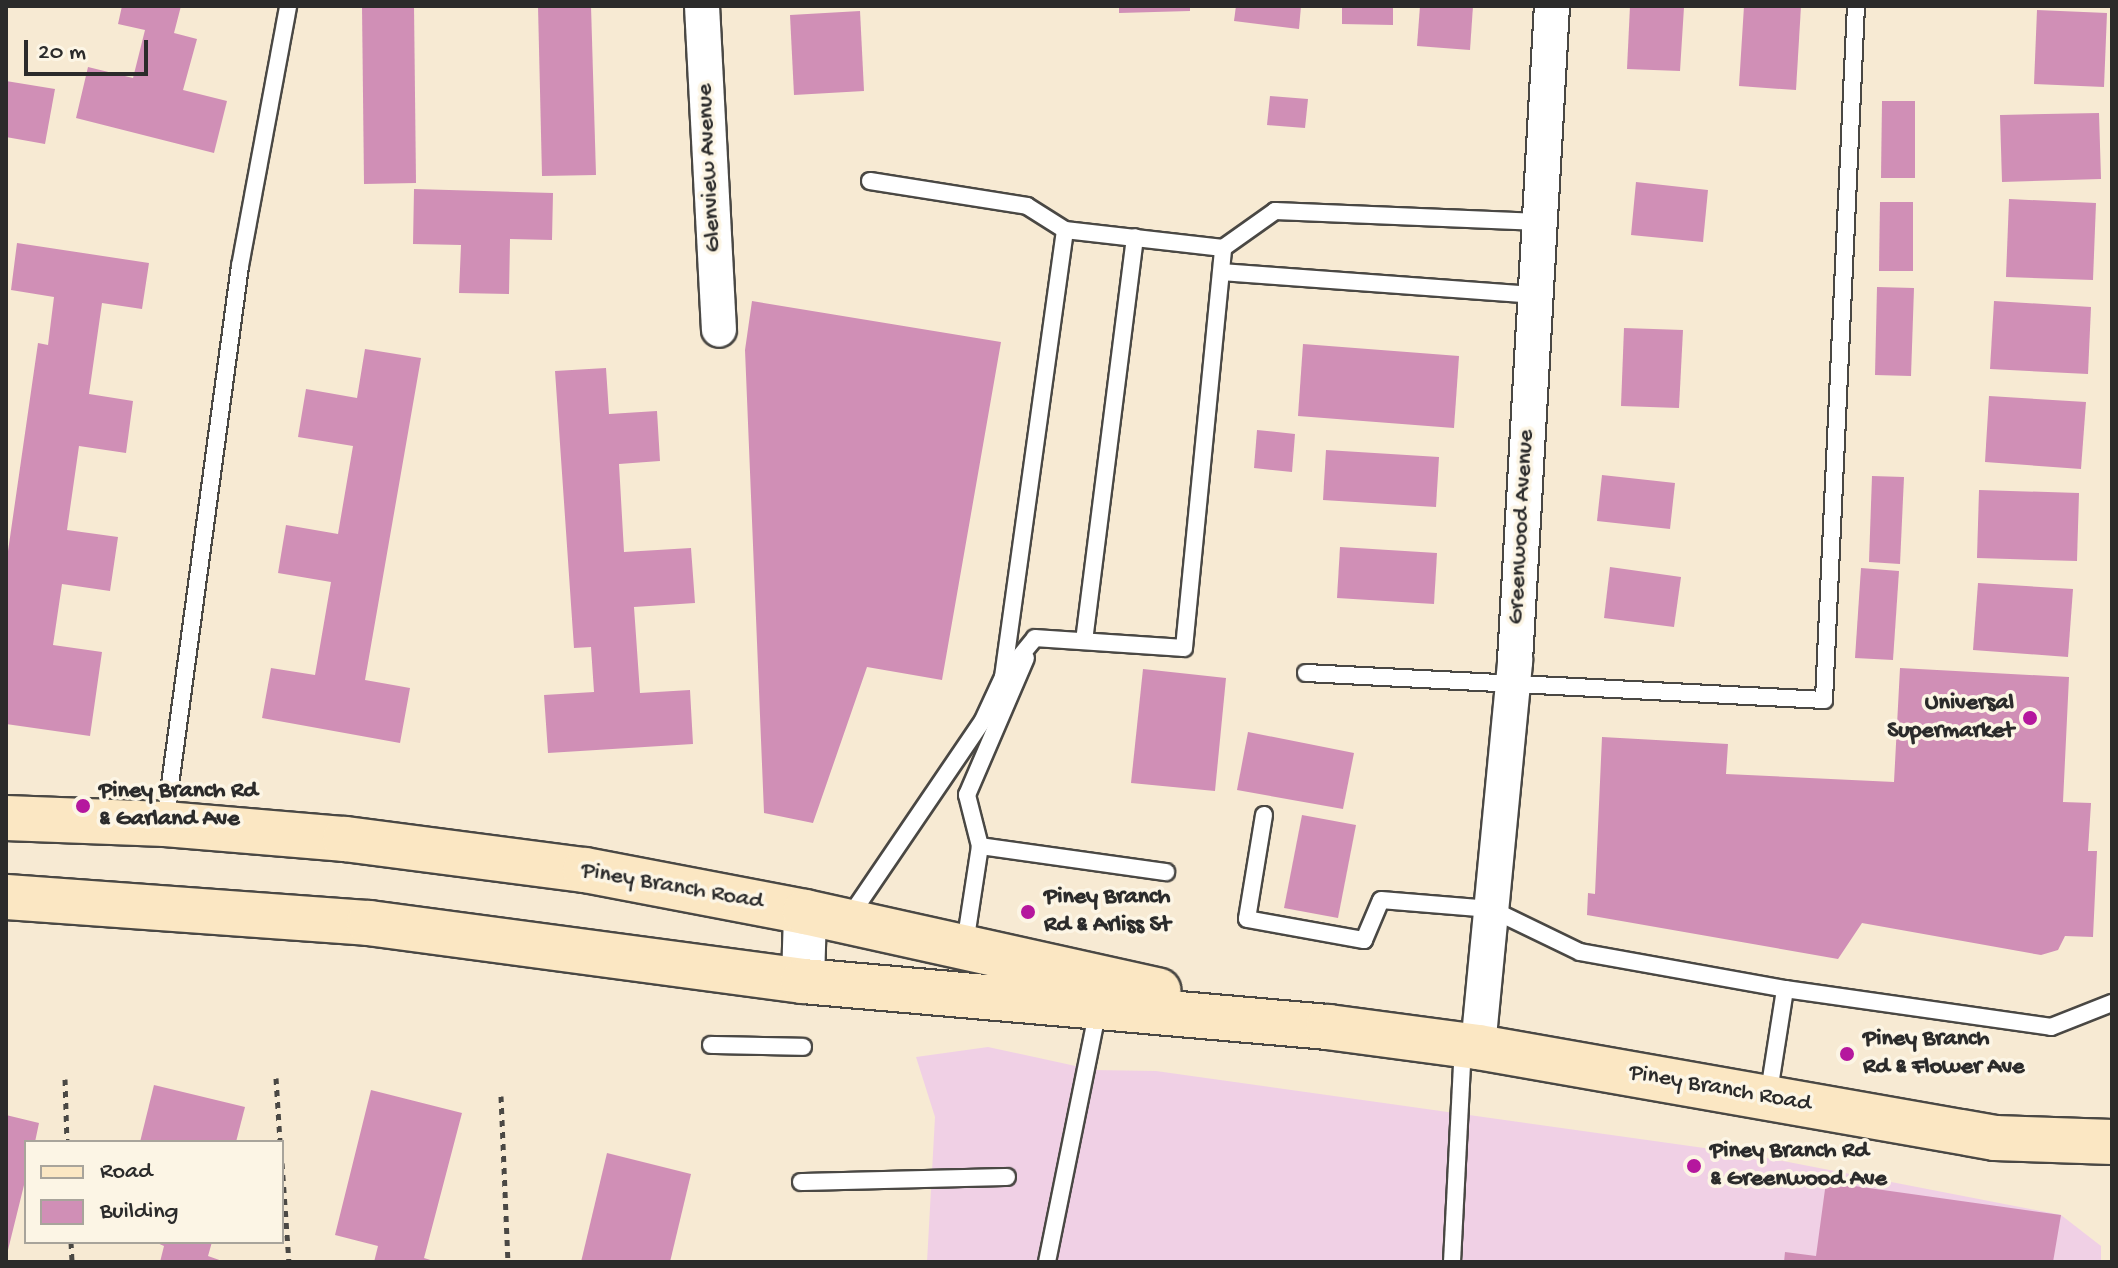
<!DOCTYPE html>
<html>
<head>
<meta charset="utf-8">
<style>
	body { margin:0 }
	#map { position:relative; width:2118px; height:1268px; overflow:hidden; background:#f7ead3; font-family:"Gochi Hand",sans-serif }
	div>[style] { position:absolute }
	.built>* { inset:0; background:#f0d0e5 }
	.building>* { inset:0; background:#d08fb6 }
	.path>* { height:5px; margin-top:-2.5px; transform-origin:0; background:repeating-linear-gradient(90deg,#4a4844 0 6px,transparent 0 12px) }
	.roads { filter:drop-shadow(2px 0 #4a4844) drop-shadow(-2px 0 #4a4844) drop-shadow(0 2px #4a4844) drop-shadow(0 -2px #4a4844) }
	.service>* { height:16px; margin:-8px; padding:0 8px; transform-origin:8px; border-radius:8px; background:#fff }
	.minor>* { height:34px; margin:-17px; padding:0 17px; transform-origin:17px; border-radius:17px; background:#fff }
	.tertiary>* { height:42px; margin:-21px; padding:0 21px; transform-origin:21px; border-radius:21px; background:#fff }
	.secondary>* { height:44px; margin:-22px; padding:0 22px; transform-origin:22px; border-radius:22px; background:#fbe7c3 }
	.dots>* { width:22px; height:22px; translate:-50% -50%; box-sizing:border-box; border:4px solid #fcf5e5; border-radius:50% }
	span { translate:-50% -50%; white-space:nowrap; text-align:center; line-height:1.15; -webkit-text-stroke:7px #fcf5e5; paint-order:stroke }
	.street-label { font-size:24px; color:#2b2b2b }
	.poi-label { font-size:24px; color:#2b2b2b; font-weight:700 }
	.right { translate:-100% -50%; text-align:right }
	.left { translate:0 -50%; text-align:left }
	.frame { position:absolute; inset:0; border:8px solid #2b2b2b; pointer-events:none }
	.legend { position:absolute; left:24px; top:1140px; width:260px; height:104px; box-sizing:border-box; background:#fcf5e5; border:2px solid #a8a49b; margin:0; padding:10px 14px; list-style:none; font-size:24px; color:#2b2b2b }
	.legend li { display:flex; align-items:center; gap:16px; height:40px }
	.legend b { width:40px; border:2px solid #a8a49b }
	.scale { position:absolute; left:24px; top:40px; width:124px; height:36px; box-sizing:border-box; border:4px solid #2b2b2b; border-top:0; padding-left:10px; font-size:24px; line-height:28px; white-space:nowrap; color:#2b2b2b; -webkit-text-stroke:6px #fcf5e5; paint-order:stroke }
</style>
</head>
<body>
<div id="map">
	<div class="built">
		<div style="clip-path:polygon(988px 1047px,1094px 1070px,1156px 1071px,1747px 1154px,2061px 1215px,2101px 1246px,2101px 1262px,927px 1262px,935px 1117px,916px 1057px)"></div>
	</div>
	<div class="building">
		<div style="clip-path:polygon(122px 6px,181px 6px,174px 33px,197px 39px,183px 90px,227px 101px,214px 153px,76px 118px,88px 67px,133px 78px,145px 30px,118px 24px)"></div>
		<div style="clip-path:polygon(362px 6px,414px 6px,416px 183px,364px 184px)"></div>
		<div style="clip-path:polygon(538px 6px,591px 6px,596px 175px,542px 176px)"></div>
		<div style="clip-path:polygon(1119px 6px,1190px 6px,1190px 11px,1119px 13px)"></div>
		<div style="clip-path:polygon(1236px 6px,1301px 6px,1299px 29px,1234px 21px)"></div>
		<div style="clip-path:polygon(1342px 6px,1393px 6px,1393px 25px,1342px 24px)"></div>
		<div style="clip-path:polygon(1420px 6px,1473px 6px,1470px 50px,1417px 46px)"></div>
		<div style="clip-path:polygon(1630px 6px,1684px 7px,1680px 71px,1627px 69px)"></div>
		<div style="clip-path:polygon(1744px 6px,1801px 6px,1796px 90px,1739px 86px)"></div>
		<div style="clip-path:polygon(2037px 10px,2107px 13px,2104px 87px,2034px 84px)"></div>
		<div style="clip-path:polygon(860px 11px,864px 91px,794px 95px,790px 15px)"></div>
		<div style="clip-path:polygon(6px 81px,55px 89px,45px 144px,6px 137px)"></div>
		<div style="clip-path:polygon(1270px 96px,1308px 99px,1305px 128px,1267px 125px)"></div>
		<div style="clip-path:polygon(1882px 101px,1915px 101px,1915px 178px,1881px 178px)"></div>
		<div style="clip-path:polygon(2099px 113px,2101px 179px,2002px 182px,2000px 115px)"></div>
		<div style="clip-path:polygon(1636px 182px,1708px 190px,1703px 242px,1631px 235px)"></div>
		<div style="clip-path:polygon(414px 189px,553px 193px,552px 240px,510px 239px,509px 294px,459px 293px,461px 245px,413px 244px)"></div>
		<div style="clip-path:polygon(2009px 199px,2096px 203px,2093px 280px,2006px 277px)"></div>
		<div style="clip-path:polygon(1880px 202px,1913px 202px,1913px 271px,1879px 271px)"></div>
		<div style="clip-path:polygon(17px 243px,149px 263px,142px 309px,102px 303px,89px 394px,133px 401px,126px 453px,79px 446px,67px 530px,118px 537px,110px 591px,62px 584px,53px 645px,102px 652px,90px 736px,6px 724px,6px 565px,38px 343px,48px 345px,54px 297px,11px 290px)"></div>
		<div style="clip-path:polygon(1877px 287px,1914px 288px,1911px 376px,1875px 375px)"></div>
		<div style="clip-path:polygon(752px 301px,1001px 342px,942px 680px,867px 667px,813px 823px,764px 813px,745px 350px)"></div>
		<div style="clip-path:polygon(1994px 301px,2091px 307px,2088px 374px,1990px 369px)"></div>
		<div style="clip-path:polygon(1624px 328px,1683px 330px,1679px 408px,1621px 406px)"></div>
		<div style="clip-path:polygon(1303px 344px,1459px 356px,1454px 428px,1298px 416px)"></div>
		<div style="clip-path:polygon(365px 349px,421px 358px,365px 680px,410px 688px,400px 743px,262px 718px,271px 668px,315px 675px,331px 582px,278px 573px,286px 525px,338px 534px,353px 446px,298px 437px,306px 389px,357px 398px)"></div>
		<div style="clip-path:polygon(606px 368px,609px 414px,657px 411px,660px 461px,619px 464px,624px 552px,691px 548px,695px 603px,634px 607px,640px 693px,690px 690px,693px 744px,548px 753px,544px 695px,594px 692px,591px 647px,574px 648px,555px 371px)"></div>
		<div style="clip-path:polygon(1989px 396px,2086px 402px,2081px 469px,1985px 462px)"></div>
		<div style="clip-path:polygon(1257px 430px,1295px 434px,1292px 472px,1254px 468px)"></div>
		<div style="clip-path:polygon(1326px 450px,1439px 457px,1436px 507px,1323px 500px)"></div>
		<div style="clip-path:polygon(1602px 475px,1675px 483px,1670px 529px,1597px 521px)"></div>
		<div style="clip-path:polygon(1872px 476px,1904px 477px,1900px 564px,1869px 562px)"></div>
		<div style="clip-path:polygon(1979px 490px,2079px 493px,2077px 561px,1977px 558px)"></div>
		<div style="clip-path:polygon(1340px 547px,1437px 553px,1434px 604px,1337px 598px)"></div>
		<div style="clip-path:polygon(1610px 567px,1681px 577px,1674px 627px,1604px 618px)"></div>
		<div style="clip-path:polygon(1861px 568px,1899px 571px,1893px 660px,1855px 658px)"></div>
		<div style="clip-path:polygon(1978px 583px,2073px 589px,2068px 657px,1973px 650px)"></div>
		<div style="clip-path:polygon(1900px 668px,2069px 677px,2063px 802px,2091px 803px,2088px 851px,2097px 851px,2093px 937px,2065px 936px,2058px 950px,2041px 955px,1862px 923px,1838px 959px,1587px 915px,1588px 893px,1595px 894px,1602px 737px,1728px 744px,1726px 774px,1894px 782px)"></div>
		<div style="clip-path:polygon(1143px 669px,1226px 678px,1215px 791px,1131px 783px)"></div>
		<div style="clip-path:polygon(1248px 732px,1354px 753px,1343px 809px,1237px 790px)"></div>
		<div style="clip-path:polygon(1302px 815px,1356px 825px,1338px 918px,1284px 908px)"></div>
		<div style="clip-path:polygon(154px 1085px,245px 1107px,236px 1142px,140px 1142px)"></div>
		<div style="clip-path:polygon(371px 1090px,462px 1113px,424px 1258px,437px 1262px,374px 1262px,378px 1246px,335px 1235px)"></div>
		<div style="clip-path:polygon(6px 1115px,39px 1123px,35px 1142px,26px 1142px,26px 1177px,7px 1254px)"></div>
		<div style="clip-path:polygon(607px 1153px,691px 1174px,670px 1262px,581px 1262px)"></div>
		<div style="clip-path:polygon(1826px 1182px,2061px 1215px,2053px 1262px,1784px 1262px,1785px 1252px,1816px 1256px)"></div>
		<div style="clip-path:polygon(155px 1242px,212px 1242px,208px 1256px,225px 1262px,160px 1262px,164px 1246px)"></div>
	</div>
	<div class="path">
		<div style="left:276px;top:1078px;width:64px;rotate:86.4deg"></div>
		<div style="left:65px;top:1079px;width:63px;rotate:88.2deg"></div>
		<div style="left:501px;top:1096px;width:166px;rotate:87.6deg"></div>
		<div style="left:282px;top:1163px;width:99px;rotate:86deg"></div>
		<div style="left:71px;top:1242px;width:20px;rotate:87deg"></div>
	</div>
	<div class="roads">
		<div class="service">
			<div style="left:870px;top:181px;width:159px;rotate:9deg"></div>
			<div style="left:1027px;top:206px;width:45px;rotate:32.3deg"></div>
			<div style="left:1065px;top:230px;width:159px;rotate:6.5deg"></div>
			<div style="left:1223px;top:248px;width:64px;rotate:-35.4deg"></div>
			<div style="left:1275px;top:211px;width:265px;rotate:2.4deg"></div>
			<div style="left:1221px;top:272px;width:316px;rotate:4.2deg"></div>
			<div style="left:1035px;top:638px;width:149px;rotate:3.8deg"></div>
			<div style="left:1184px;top:648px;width:402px;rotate:-84.4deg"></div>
			<div style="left:1084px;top:641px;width:407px;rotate:-82.8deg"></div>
			<div style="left:1306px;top:673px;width:519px;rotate:2.98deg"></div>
			<div style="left:1824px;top:700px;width:695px;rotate:-87.36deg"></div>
			<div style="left:1003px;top:677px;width:451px;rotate:-82.1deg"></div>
			<div style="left:1264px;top:815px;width:105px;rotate:99.3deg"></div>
			<div style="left:1247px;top:919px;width:119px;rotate:10.2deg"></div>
			<div style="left:1364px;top:940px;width:43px;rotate:-67deg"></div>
			<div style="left:1381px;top:900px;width:110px;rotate:4.7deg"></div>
			<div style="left:1491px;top:909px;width:99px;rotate:25.8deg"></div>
			<div style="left:1580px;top:952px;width:208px;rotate:10.2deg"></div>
			<div style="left:1785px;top:989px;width:269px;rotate:8.1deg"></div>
			<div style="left:2051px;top:1027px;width:66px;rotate:-21.5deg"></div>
			<div style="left:165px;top:822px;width:561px;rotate:-82.32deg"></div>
			<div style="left:240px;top:266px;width:264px;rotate:-79.5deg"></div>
			<div style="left:980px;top:846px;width:188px;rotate:8deg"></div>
			<div style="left:848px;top:919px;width:240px;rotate:-55.8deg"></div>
			<div style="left:983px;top:720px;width:47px;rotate:-65.1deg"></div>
			<div style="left:1003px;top:677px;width:50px;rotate:-50.6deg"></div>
			<div style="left:965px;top:944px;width:99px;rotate:-81.3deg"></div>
			<div style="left:980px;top:846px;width:53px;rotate:-104.3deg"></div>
			<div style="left:967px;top:795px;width:149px;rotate:-66.7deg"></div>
			<div style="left:711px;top:1045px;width:92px;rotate:1.2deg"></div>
			<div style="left:1768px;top:1098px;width:110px;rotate:-81.1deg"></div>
			<div style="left:801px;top:1182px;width:206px;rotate:-1.4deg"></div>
			<div style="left:1047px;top:1262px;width:258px;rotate:-78.6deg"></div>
			<div style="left:1452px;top:1262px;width:216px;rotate:-87.1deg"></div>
		</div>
		<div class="minor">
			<div style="left:702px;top:6px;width:324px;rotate:87deg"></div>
			<div style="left:1478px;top:1047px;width:388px;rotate:-84.5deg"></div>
			<div style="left:1515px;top:661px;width:656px;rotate:-86.77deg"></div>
		</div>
		<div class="tertiary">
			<div style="left:803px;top:981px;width:69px;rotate:-88.3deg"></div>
		</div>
		<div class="secondary">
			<div style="left:6px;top:818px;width:159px;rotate:2.2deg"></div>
			<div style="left:165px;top:824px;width:181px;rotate:4.8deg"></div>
			<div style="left:345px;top:839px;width:242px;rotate:7.4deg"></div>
			<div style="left:585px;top:870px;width:224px;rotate:10.8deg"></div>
			<div style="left:805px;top:912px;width:362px;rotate:12.5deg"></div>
			<div style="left:6px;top:897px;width:364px;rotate:4.1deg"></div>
			<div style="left:369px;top:923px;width:438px;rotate:7.6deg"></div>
			<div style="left:803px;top:981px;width:527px;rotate:5.01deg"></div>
			<div style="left:1328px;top:1027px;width:151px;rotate:7.6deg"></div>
			<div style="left:1478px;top:1047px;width:525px;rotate:9.98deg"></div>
			<div style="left:1995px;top:1138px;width:117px;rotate:2deg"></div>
		</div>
	</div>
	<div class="dots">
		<div style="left:2030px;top:718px;background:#b5179e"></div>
		<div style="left:83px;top:806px;background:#b5179e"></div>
		<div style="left:1028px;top:912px;background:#b5179e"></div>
		<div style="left:1847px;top:1054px;background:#b5179e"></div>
		<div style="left:1694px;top:1166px;background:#b5179e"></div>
	</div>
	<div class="street-label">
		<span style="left:710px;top:168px;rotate:-93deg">Glenview Avenue</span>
		<span style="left:1522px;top:527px;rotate:-87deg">Greenwood Avenue</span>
		<span style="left:672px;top:887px;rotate:10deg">Piney Branch Road</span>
		<span style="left:1720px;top:1089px;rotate:10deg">Piney Branch Road</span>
	</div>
	<div class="poi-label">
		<span class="right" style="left:2014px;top:718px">Universal<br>Supermarket</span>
		<span class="left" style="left:99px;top:806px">Piney Branch Rd<br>&amp; Garland Ave</span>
		<span class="left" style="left:1044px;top:912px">Piney Branch<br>Rd &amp; Arliss St</span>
		<span class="left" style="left:1863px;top:1054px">Piney Branch<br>Rd &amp; Flower Ave</span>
		<span class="left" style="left:1710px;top:1166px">Piney Branch Rd<br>&amp; Greenwood Ave</span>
	</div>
	<div class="frame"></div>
	<ul class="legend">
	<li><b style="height:10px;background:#fbe7c3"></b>Road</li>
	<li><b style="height:22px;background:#d08fb6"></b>Building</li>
	</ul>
	<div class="scale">20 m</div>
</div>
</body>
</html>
